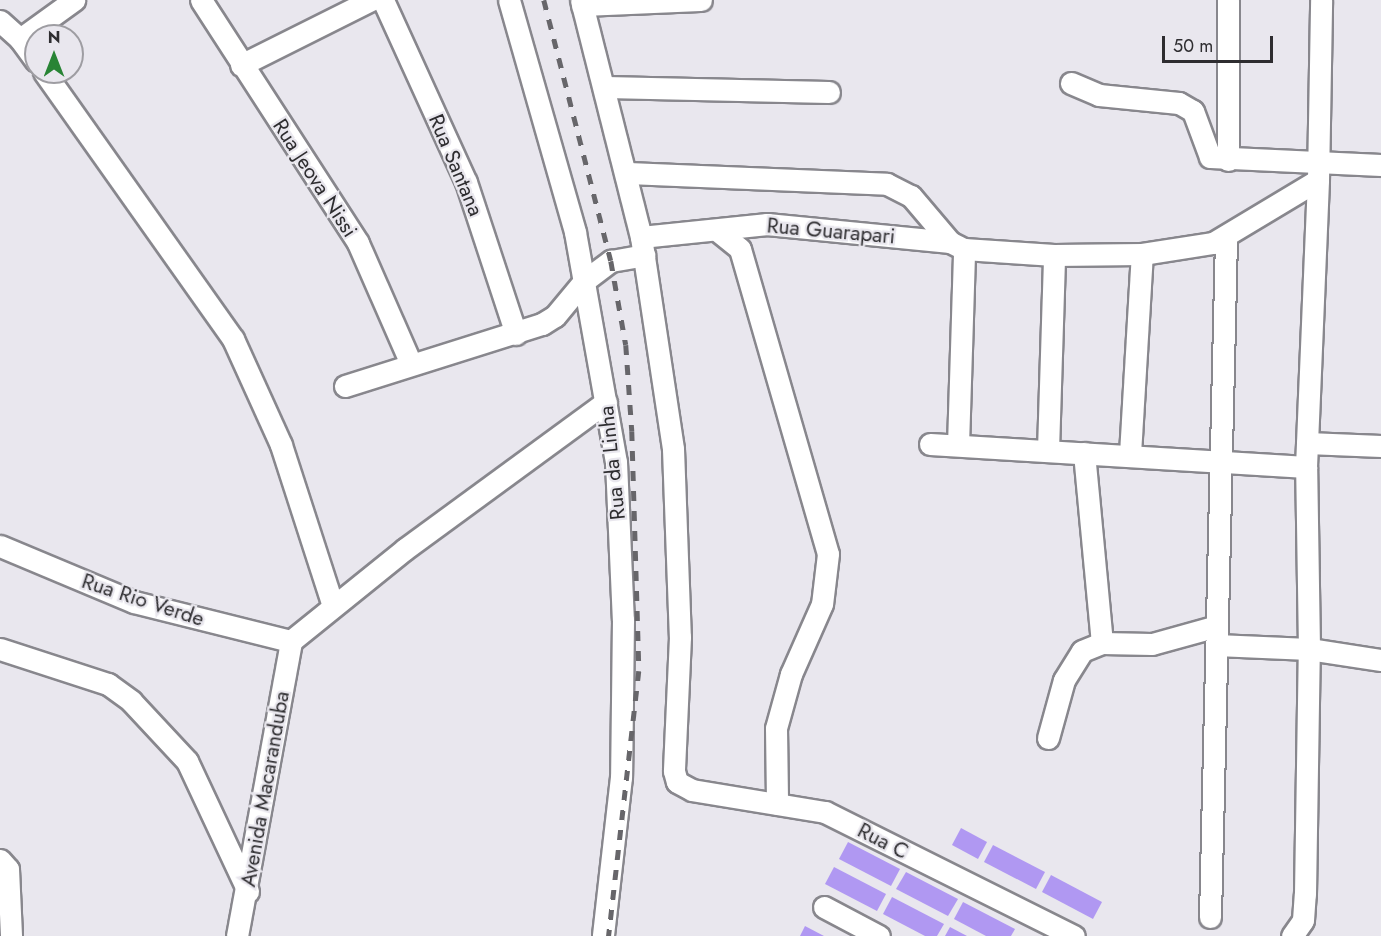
<!DOCTYPE html>
<html>
<head>
<meta charset="utf-8">
<style>
	body { margin:0 }
	#map { position:relative; width:1381px; height:936px; overflow:hidden; background:#e9e7ee; font-family:Jost,sans-serif }
	div>[style] { position:absolute }
	.building>* { inset:0; background:#b098f2 }
	.roads { filter:drop-shadow(2px 0 #88878d) drop-shadow(-2px 0 #88878d) drop-shadow(0 2px #88878d) drop-shadow(0 -2px #88878d) }
	.minor>* { height:21px; margin:-10.5px; padding:0 10.5px; transform-origin:10.5px; border-radius:10.5px; background:#fff }
	.rail>* { height:4.5px; margin-top:-2.25px; transform-origin:0; background:repeating-linear-gradient(90deg,#67666a 0 10px,transparent 0 20px) }
	span { translate:-50% -50%; white-space:nowrap; text-align:center; line-height:1.15; -webkit-text-stroke:4.5px #e9e7ee; paint-order:stroke }
	.street-label { font-size:21px; color:#2e2d30 }
	.north { position:absolute; left:24px; top:24px; width:60px; height:60px; box-sizing:border-box; background:#e9e7ee; border:2px solid #9e9da2; border-radius:50%; rotate:0deg; font-size:16px; font-weight:700; line-height:24px; text-align:center; color:#2e2d30 }
	.north::after { content:''; display:block; margin:auto; width:21px; height:27px; background:#288435; clip-path:polygon(50% 0,100% 100%,50% 72%,0 100%) }
	.scale { position:absolute; left:1162px; top:36px; width:111px; height:27px; box-sizing:border-box; border:3px solid #2e2d30; border-top:0; padding-left:8px; font-size:18px; line-height:21px; white-space:nowrap; color:#2e2d30; -webkit-text-stroke:4px #e9e7ee; paint-order:stroke }
</style>
</head>
<body>
<div id="map">
	<div class="building">
		<div style="clip-path:polygon(961px 828px,987px 842px,978px 859px,952px 845px)"></div>
		<div style="clip-path:polygon(848px 842px,900px 869px,891px 886px,839px 859px)"></div>
		<div style="clip-path:polygon(993px 845px,1045px 872px,1036px 889px,984px 862px)"></div>
		<div style="clip-path:polygon(834px 867px,886px 894px,877px 911px,825px 884px)"></div>
		<div style="clip-path:polygon(906px 872px,958px 899px,948px 916px,896px 889px)"></div>
		<div style="clip-path:polygon(1051px 875px,1102px 902px,1093px 919px,1042px 892px)"></div>
		<div style="clip-path:polygon(892px 897px,944px 924px,937px 936px,925px 936px,883px 914px)"></div>
		<div style="clip-path:polygon(963px 902px,1015px 929px,1011px 936px,986px 936px,954px 919px)"></div>
		<div style="clip-path:polygon(805px 926px,824px 936px,800px 936px)"></div>
		<div style="clip-path:polygon(950px 927px,967px 936px,945px 936px)"></div>
	</div>
	<div class="roads">
		<div class="minor">
			<div style="left:201px;top:0;width:289px;rotate:57.1deg"></div>
			<div style="left:358px;top:243px;width:132px;rotate:66.3deg"></div>
			<div style="left:383px;top:0;width:200px;rotate:65.5deg"></div>
			<div style="left:466px;top:182px;width:160px;rotate:71.8deg"></div>
			<div style="left:509px;top:0;width:241px;rotate:74.1deg"></div>
			<div style="left:575px;top:232px;width:234px;rotate:79.9deg"></div>
			<div style="left:616px;top:462px;width:158px;rotate:87.5deg"></div>
			<div style="left:623px;top:620px;width:157px;rotate:90.7deg"></div>
			<div style="left:621px;top:777px;width:160px;rotate:96.5deg"></div>
			<div style="left:581px;top:0;width:244px;rotate:75.8deg"></div>
			<div style="left:641px;top:237px;width:214px;rotate:81.4deg"></div>
			<div style="left:673px;top:449px;width:188px;rotate:87.9deg"></div>
			<div style="left:680px;top:637px;width:134px;rotate:92.6deg"></div>
			<div style="left:674px;top:771px;width:11px;rotate:75deg"></div>
			<div style="left:677px;top:782px;width:17px;rotate:28deg"></div>
			<div style="left:692px;top:790px;width:135px;rotate:9.4deg"></div>
			<div style="left:825px;top:812px;width:278px;rotate:26.5deg"></div>
			<div style="left:582px;top:5px;width:119px;rotate:-2.4deg"></div>
			<div style="left:0;top:21px;width:27px;rotate:42deg"></div>
			<div style="left:20px;top:39px;width:27px;rotate:54deg"></div>
			<div style="left:20px;top:39px;width:67px;rotate:-35.8deg"></div>
			<div style="left:241px;top:65px;width:145px;rotate:-26.6deg"></div>
			<div style="left:44px;top:72px;width:327px;rotate:54.7deg"></div>
			<div style="left:233px;top:339px;width:116px;rotate:65.6deg"></div>
			<div style="left:281px;top:445px;width:169px;rotate:72.1deg"></div>
			<div style="left:1071px;top:83px;width:30px;rotate:23deg"></div>
			<div style="left:1099px;top:95px;width:80px;rotate:5.7deg"></div>
			<div style="left:1179px;top:103px;width:16px;rotate:30deg"></div>
			<div style="left:1193px;top:111px;width:49px;rotate:69.7deg"></div>
			<div style="left:1210px;top:157px;width:171px;rotate:2.7deg"></div>
			<div style="left:605px;top:87px;width:224px;rotate:1.3deg"></div>
			<div style="left:1228px;top:160px;width:160px;rotate:-90deg"></div>
			<div style="left:628px;top:173px;width:259px;rotate:2.4deg"></div>
			<div style="left:887px;top:184px;width:27px;rotate:27deg"></div>
			<div style="left:911px;top:196px;width:60px;rotate:49.7deg"></div>
			<div style="left:950px;top:242px;width:16px;rotate:27deg"></div>
			<div style="left:964px;top:249px;width:90px;rotate:3.8deg"></div>
			<div style="left:1054px;top:255px;width:88px;rotate:-0.7deg"></div>
			<div style="left:1142px;top:254px;width:72px;rotate:-8.8deg"></div>
			<div style="left:1213px;top:243px;width:122px;rotate:-31deg"></div>
			<div style="left:718px;top:231px;width:28px;rotate:39deg"></div>
			<div style="left:740px;top:249px;width:317px;rotate:73.9deg"></div>
			<div style="left:828px;top:554px;width:50px;rotate:96.8deg"></div>
			<div style="left:822px;top:604px;width:77px;rotate:113.9deg"></div>
			<div style="left:791px;top:674px;width:56px;rotate:105.5deg"></div>
			<div style="left:776px;top:728px;width:76px;rotate:89.2deg"></div>
			<div style="left:641px;top:237px;width:127px;rotate:-5.9deg"></div>
			<div style="left:767px;top:224px;width:184px;rotate:5.6deg"></div>
			<div style="left:345px;top:386px;width:207px;rotate:-17.5deg"></div>
			<div style="left:542px;top:324px;width:15px;rotate:-32deg"></div>
			<div style="left:555px;top:316px;width:45px;rotate:-50.4deg"></div>
			<div style="left:584px;top:281px;width:34px;rotate:-37deg"></div>
			<div style="left:611px;top:261px;width:34px;rotate:-10deg"></div>
			<div style="left:1307px;top:443px;width:74px;rotate:2.3deg"></div>
			<div style="left:930px;top:444px;width:377px;rotate:3.5deg"></div>
			<div style="left:958px;top:445px;width:196px;rotate:-88.2deg"></div>
			<div style="left:1048px;top:450px;width:195px;rotate:-88.2deg"></div>
			<div style="left:1084px;top:453px;width:191px;rotate:84.6deg"></div>
			<div style="left:1130px;top:454px;width:200px;rotate:-86.6deg"></div>
			<div style="left:0;top:546px;width:145px;rotate:22.7deg"></div>
			<div style="left:134px;top:602px;width:162px;rotate:14deg"></div>
			<div style="left:291px;top:641px;width:146px;rotate:-38.9deg"></div>
			<div style="left:405px;top:549px;width:249px;rotate:-36.2deg"></div>
			<div style="left:1216px;top:645px;width:93px;rotate:2.5deg"></div>
			<div style="left:1309px;top:649px;width:73px;rotate:8.7deg"></div>
			<div style="left:0;top:649px;width:114px;rotate:18deg"></div>
			<div style="left:108px;top:684px;width:29px;rotate:36deg"></div>
			<div style="left:131px;top:701px;width:82px;rotate:47deg"></div>
			<div style="left:187px;top:761px;width:144px;rotate:64.9deg"></div>
			<div style="left:1048px;top:738px;width:60px;rotate:-74.6deg"></div>
			<div style="left:1064px;top:680px;width:34px;rotate:-58deg"></div>
			<div style="left:1082px;top:651px;width:22px;rotate:-22deg"></div>
			<div style="left:1102px;top:643px;width:50px;rotate:1.1deg"></div>
			<div style="left:1152px;top:644px;width:67px;rotate:-15.5deg"></div>
			<div style="left:0;top:860px;width:12px;rotate:48deg"></div>
			<div style="left:8px;top:869px;width:67px;rotate:87.4deg"></div>
			<div style="left:824px;top:907px;width:62px;rotate:27.8deg"></div>
			<div style="left:1210px;top:917px;width:679px;rotate:-88.65deg"></div>
			<div style="left:237px;top:936px;width:300px;rotate:-79.6deg"></div>
			<div style="left:1292px;top:936px;width:19px;rotate:-55deg"></div>
			<div style="left:1303px;top:920px;width:26px;rotate:-86deg"></div>
			<div style="left:1305px;top:894px;width:245px;rotate:-89.1deg"></div>
			<div style="left:1309px;top:649px;width:182px;rotate:-90.9deg"></div>
			<div style="left:1306px;top:467px;width:287px;rotate:-87.6deg"></div>
			<div style="left:1318px;top:180px;width:180px;rotate:-89deg"></div>
		</div>
	</div>
	<div class="rail">
		<div style="left:544px;top:0;width:269px;rotate:75.6deg"></div>
		<div style="left:611px;top:261px;width:85px;rotate:79.9deg"></div>
		<div style="left:626px;top:345px;width:86px;rotate:86deg"></div>
		<div style="left:632px;top:431px;width:240px;rotate:88.3deg"></div>
		<div style="left:639px;top:671px;width:267px;rotate:96.5deg"></div>
	</div>
	<div class="street-label">
		<span style="left:456px;top:165px;rotate:67deg">Rua Santana</span>
		<span style="left:315px;top:178px;rotate:57deg">Rua Jeova Nissi</span>
		<span style="left:831px;top:231px;rotate:5deg">Rua Guarapari</span>
		<span style="left:612px;top:463px;rotate:-96deg">Rua da Linha</span>
		<span style="left:143px;top:600px;rotate:18deg">Rua Rio Verde</span>
		<span style="left:265px;top:789px;rotate:-80deg">Avenida Macaranduba</span>
		<span style="left:883px;top:841px;rotate:27deg">Rua C</span>
	</div>
	<div class="north">N</div>
	<div class="scale">50 m</div>
</div>
</body>
</html>
